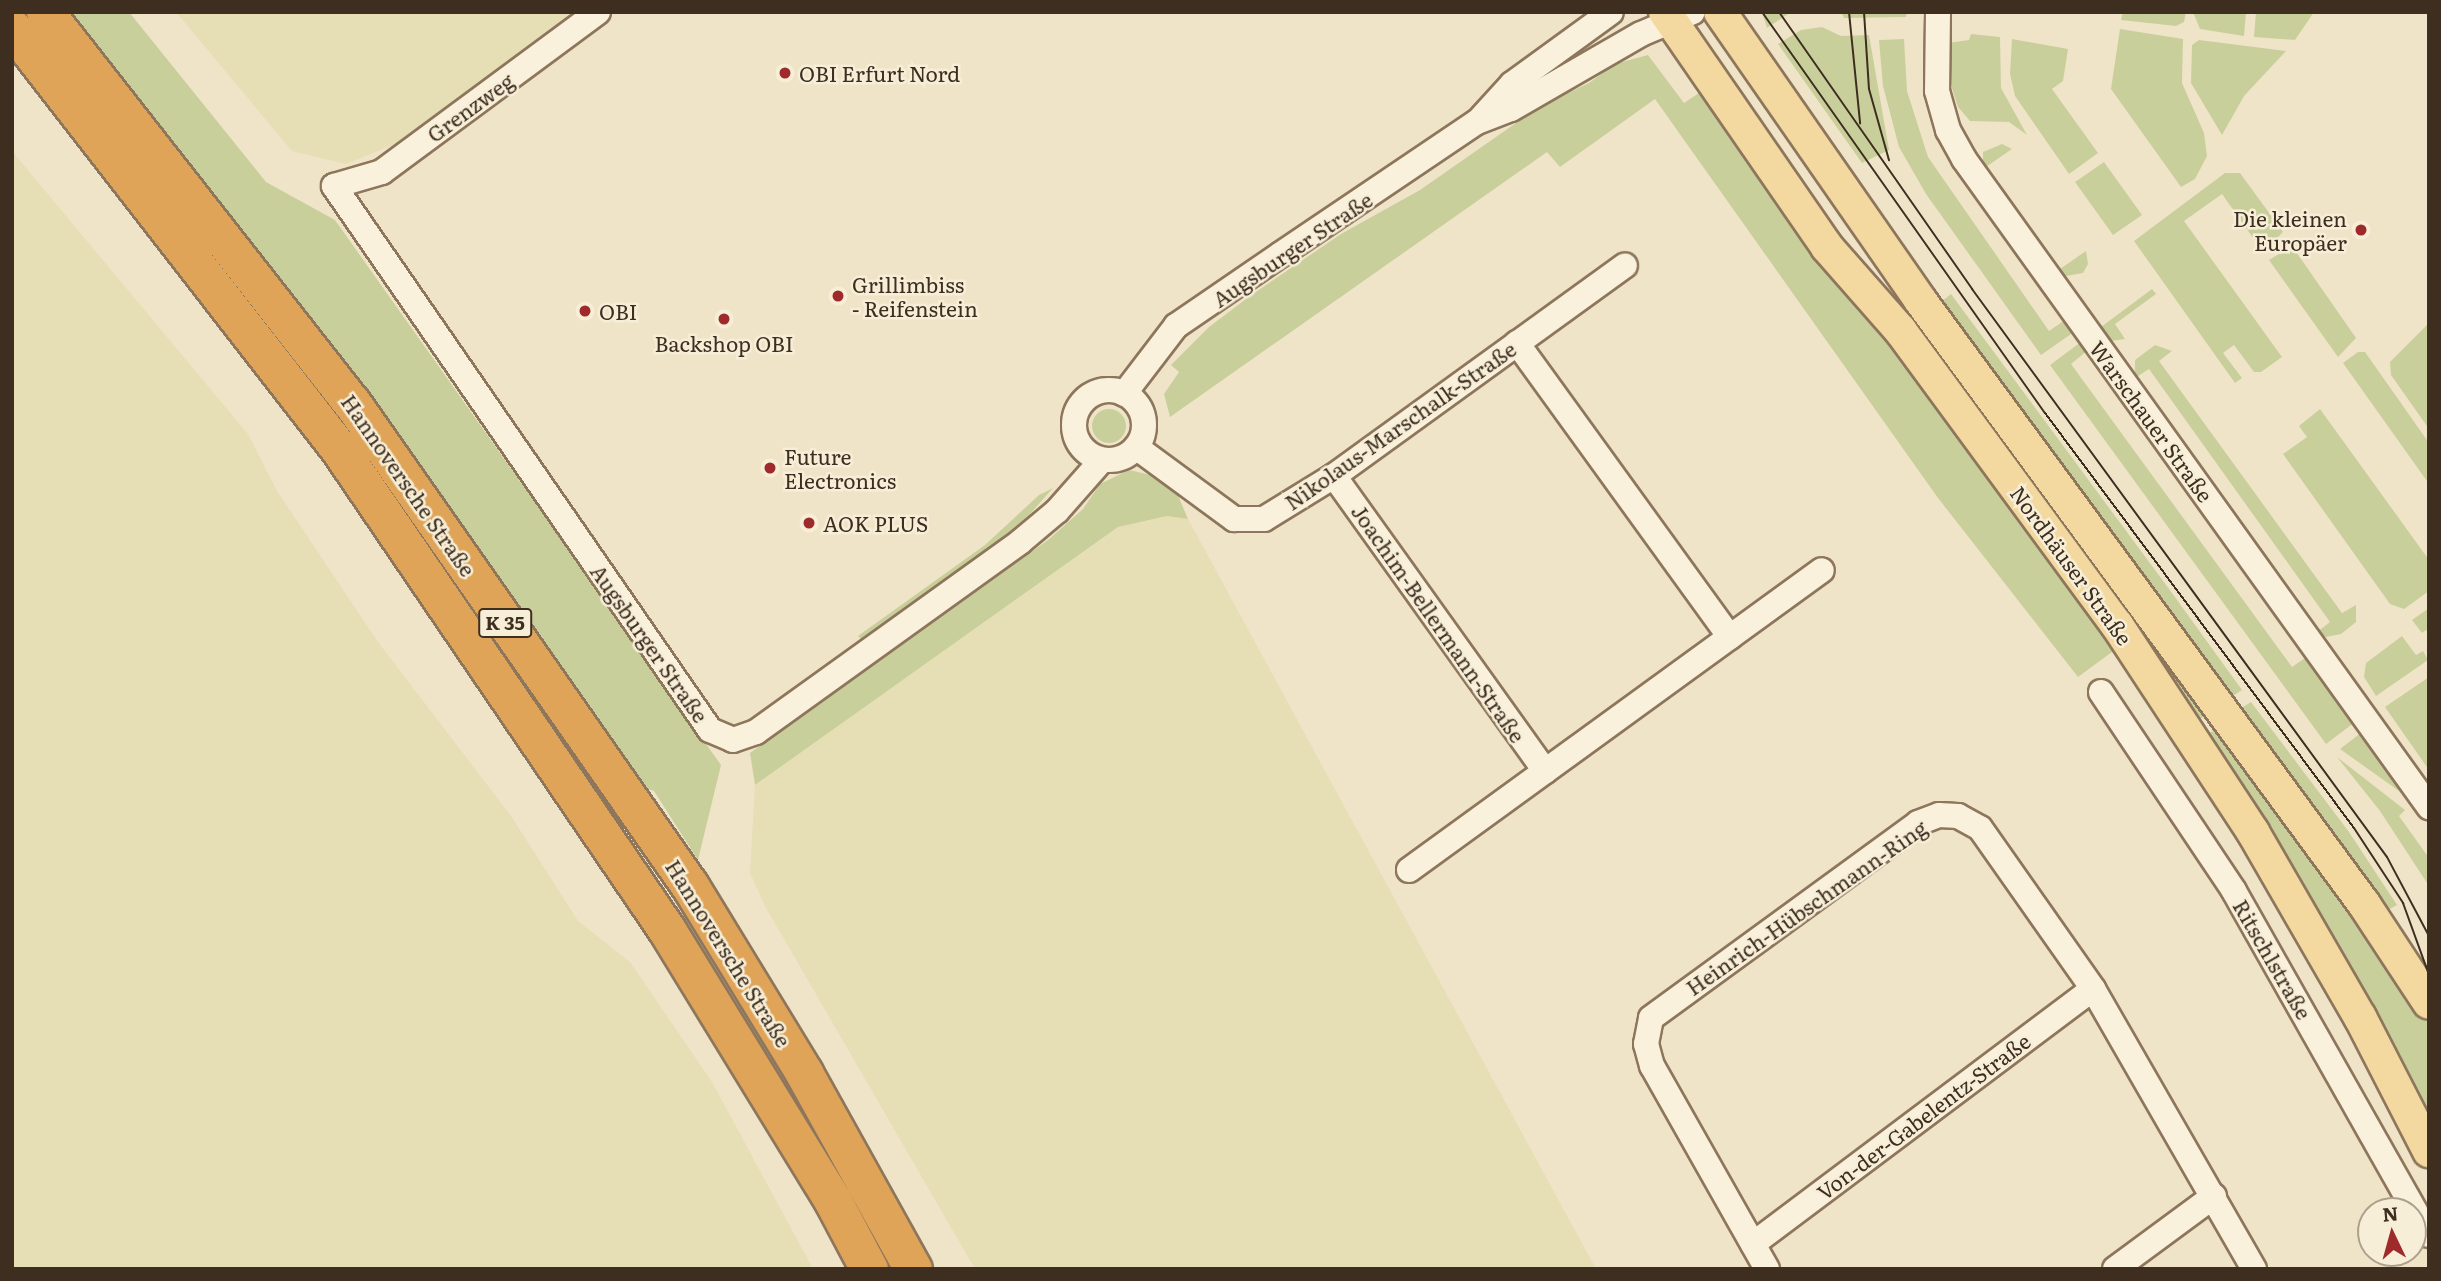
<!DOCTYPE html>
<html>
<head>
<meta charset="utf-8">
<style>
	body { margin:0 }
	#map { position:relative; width:2441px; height:1281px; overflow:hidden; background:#f0e4c8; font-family:Literata,serif }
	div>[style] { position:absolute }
	.farmland>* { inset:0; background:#e6deb5 }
	.green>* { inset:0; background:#c9cf9b }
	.round { border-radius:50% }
	.roads { filter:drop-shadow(2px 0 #8d765c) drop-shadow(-2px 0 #8d765c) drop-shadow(0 2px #8d765c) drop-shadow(0 -2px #8d765c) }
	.minor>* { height:24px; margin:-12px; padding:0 12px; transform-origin:12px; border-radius:12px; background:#faf1dc }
	.minor>.ring { margin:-12px; padding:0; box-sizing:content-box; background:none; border:24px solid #faf1dc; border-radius:50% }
	.major>* { height:32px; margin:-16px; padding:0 16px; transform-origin:16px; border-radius:16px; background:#f3d9a0 }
	.highway>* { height:37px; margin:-18.5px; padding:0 18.5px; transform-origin:18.5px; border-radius:18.5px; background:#e0a458 }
	.tram>* { height:2px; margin:-1px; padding:0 1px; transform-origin:1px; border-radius:1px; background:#3d2e20 }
	.dots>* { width:19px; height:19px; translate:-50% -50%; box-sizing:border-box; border:4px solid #f7eed8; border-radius:50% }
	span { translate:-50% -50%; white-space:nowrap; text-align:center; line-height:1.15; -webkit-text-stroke:5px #f7eed8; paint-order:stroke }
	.shield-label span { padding:2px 5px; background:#f7eed8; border:2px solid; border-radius:5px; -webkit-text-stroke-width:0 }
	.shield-label { font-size:19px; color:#3d2e20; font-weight:700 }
	.poi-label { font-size:21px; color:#3d2e20 }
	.left { translate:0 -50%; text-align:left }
	.right { translate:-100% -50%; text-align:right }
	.street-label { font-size:21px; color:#3d2e20 }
	.frame { position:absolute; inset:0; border:14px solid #3d2e20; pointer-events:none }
	.north { position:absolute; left:2357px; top:1197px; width:70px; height:70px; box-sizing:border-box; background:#f7eed8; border:2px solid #ada18e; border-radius:50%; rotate:355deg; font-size:19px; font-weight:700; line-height:28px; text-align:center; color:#3d2e20 }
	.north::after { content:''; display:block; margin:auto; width:24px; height:32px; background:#9e2a2b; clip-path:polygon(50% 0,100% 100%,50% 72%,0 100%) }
</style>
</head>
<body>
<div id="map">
	<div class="farmland">
		<div style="clip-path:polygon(176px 12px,574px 12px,395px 144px,346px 164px,292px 151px)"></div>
		<div style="clip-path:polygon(12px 151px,248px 434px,277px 491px,378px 642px,511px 816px,578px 921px,630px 962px,712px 1082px,813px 1269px,12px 1269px)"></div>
		<div style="clip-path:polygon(1167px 516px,1188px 519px,1596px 1269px,975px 1269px,765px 906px,750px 873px,755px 785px,1118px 527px)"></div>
	</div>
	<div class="green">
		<div style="clip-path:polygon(65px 12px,129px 12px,266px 182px,335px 220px,721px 765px,698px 860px,654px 791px,637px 785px)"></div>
		<div style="clip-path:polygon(1762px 12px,1791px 12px,1767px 28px)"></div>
		<div style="clip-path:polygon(1841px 12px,1907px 12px,1906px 17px,1844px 18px)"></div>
		<div style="clip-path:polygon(2123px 12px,2186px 12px,2184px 22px,2176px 26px,2121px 20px)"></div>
		<div style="clip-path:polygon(2193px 12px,2246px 12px,2244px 36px,2200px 29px)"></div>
		<div style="clip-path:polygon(2256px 12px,2314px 12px,2295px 40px,2254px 37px)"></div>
		<div style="clip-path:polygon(1822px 27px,1841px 36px,1869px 35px,1889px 150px,1862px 163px,1778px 44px,1801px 30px)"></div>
		<div style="clip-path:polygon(2120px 29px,2183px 39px,2182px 83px,2204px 133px,2207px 156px,2195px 179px,2181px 187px,2111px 89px)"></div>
		<div style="clip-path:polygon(1971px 34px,2000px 37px,2001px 88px,2027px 135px,2009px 122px,1970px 121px,1958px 107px,1949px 79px,1948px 43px,1969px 40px)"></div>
		<div style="clip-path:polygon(1904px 39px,1907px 91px,1928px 157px,2049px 331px,2065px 320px,2074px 332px,2041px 355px,1926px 194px,1899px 147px,1883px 86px,1879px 40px)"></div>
		<div style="clip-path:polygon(2012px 39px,2068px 49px,2063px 81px,2052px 89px,2098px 153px,2069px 174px,2015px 96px,2010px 74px)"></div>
		<div style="clip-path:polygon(2199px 40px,2286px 51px,2244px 96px,2222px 135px,2191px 83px,2192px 45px)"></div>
		<div style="clip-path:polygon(1648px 55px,1684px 103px,1702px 91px,1853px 300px,1908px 365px,2116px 649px,2078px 677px,1938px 498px,1655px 99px,1560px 167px,1547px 152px,1170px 417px,1164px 394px,1179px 372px,1171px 365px,1209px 327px,1250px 296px,1341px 234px,1420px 190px,1539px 107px,1589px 83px,1615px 64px)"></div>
		<div style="clip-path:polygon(2002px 144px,2012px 149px,1983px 169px,1983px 152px)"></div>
		<div style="clip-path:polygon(2104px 162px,2142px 215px,2113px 235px,2075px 182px)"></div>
		<div style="clip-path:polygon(2225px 173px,2240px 173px,2283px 232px,2263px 252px,2222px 194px,2184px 221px,2282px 357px,2261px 372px,2254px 372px,2234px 345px,2223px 353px,2242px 378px,2235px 383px,2134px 241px)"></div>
		<div style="clip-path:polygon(2292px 246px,2356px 338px,2338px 357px,2269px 260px)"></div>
		<div style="clip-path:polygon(2086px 251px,2088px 264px,2083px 273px,2066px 276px,2057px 271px)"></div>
		<div style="clip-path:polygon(2152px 289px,2156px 294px,2115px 324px,2125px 339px,2111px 341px,2097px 330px)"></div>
		<div style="clip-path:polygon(1951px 294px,2172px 593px,2242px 690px,2230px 698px,1965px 338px,1941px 302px)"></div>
		<div style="clip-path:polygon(2429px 323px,2429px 429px,2391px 375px,2390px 362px)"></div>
		<div style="clip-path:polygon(2081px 342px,2087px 351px,2071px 364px,2292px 667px,2308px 656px,2355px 722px,2326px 744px,2050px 365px)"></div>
		<div style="clip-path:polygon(2155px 345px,2172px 351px,2159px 361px,2342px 613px,2356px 605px,2356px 622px,2341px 634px,2326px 637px,2317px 632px,2330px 622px,2149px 369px,2135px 378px,2135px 360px)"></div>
		<div style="clip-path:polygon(2358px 352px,2365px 352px,2429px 443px,2429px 484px,2343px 363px)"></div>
		<div style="clip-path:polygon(2320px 409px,2429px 560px,2429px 591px,2404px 609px,2390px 604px,2283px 454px,2307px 437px,2299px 426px)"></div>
		<div class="round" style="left:1092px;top:409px;width:34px;height:34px"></div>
		<div style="clip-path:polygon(1129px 470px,1155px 476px,1177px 493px,1188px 519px,1167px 516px,1118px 527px,755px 785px,750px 753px,1048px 540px,1083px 509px,1100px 484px)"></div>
		<div style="clip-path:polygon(1053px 488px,1030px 514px,988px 550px,862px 640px,858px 636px,985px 545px,1039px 495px)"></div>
		<div style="clip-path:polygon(2429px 608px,2429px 634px,2426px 630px,2422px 633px,2412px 620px)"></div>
		<div style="clip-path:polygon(2402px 636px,2416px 655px,2423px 651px,2428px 660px,2376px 696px,2364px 677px,2366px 663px)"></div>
		<div style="clip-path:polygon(2154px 642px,2208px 714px,2197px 721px,2148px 645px)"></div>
		<div style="clip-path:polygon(2429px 677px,2429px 770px,2385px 707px)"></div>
		<div style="clip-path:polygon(2251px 702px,2349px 832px,2397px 905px,2386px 911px,2238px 710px)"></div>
		<div style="clip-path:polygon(2218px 728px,2361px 923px,2429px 1025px,2429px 1124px,2206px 735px)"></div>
		<div style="clip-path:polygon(2362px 732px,2406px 796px,2340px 749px)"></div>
		<div style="clip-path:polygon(2337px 757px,2405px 810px,2399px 816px,2429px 858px,2429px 886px,2380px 811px)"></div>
	</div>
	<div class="roads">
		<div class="minor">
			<div style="left:598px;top:12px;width:269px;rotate:143.5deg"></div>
			<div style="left:382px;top:172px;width:50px;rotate:163.7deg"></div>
			<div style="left:334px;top:186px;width:661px;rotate:55.35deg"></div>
			<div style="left:710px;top:730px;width:25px;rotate:23deg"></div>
			<div style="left:733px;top:740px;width:24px;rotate:-19deg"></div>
			<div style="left:756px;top:732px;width:325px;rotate:-35.7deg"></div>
			<div style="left:1020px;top:542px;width:48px;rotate:-40deg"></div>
			<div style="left:1057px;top:511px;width:68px;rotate:-48.6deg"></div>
			<div style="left:1938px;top:12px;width:79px;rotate:90.7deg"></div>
			<div style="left:1937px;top:91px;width:41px;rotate:74.2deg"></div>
			<div style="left:1948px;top:130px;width:33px;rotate:61deg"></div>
			<div style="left:1964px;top:159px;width:798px;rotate:54.34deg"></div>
			<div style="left:1480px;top:119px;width:47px;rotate:-47.6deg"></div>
			<div style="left:1512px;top:84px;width:122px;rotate:-36deg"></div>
			<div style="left:1517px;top:343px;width:363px;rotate:54.1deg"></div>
			<div class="ring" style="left:1074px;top:390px;width:46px;height:46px"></div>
			<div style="left:1124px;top:394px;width:86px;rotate:-52.6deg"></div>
			<div style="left:1176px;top:326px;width:127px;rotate:-34.4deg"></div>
			<div style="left:1281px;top:254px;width:236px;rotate:-34deg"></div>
			<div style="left:1477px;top:122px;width:36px;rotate:-21deg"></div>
			<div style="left:1511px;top:109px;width:150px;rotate:-30deg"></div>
			<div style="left:1641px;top:34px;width:56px;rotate:-22.9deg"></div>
			<div style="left:1136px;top:447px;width:122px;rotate:36.3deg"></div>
			<div style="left:1234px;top:519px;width:30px"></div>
			<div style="left:1264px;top:519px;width:82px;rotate:-31.6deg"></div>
			<div style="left:1334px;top:476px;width:359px;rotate:-35.9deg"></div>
			<div style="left:1334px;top:476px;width:363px;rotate:54.4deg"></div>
			<div style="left:2101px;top:692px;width:239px;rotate:56.2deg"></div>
			<div style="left:2234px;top:891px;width:395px;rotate:60.5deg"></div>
			<div style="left:1409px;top:870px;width:510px;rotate:-35.99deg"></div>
			<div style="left:1753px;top:1244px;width:425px;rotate:-36.9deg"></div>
			<div style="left:1767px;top:1269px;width:233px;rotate:-119.5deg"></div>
			<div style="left:1652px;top:1066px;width:23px;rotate:-105deg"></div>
			<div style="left:1646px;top:1044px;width:26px;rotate:-79deg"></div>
			<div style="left:1651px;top:1018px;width:331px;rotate:-36.1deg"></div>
			<div style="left:1918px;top:823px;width:22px;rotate:-21deg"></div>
			<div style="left:1939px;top:815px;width:19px;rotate:3deg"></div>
			<div style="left:1958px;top:816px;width:25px;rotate:29deg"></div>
			<div style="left:1980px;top:828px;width:197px;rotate:54.9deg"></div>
			<div style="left:2093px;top:989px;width:323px;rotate:60.1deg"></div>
			<div style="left:2115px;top:1269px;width:123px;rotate:-36.4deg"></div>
		</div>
		<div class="major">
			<div style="left:1665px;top:12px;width:285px;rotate:55.4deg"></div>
			<div style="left:1827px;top:247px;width:111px;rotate:48.7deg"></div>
			<div style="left:1900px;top:330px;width:366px;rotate:53.7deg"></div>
			<div style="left:2117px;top:625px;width:248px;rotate:56.7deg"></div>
			<div style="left:2253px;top:832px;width:214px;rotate:60deg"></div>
			<div style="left:2360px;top:1017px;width:151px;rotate:62.8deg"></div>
			<div style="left:1720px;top:12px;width:351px;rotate:55.2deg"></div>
			<div style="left:1920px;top:300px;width:750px;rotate:53.68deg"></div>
			<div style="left:2364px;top:904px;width:118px;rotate:56.7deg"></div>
		</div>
		<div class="highway">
			<div style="left:45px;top:12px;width:497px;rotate:51.9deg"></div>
			<div style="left:352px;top:403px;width:590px;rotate:55.02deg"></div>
			<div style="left:690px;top:886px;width:219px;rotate:58.6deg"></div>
			<div style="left:804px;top:1073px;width:224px;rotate:60.9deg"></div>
			<div style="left:12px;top:28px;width:534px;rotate:52.14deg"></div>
			<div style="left:340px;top:450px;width:581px;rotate:55.74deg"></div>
			<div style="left:667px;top:930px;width:318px;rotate:58.5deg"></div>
			<div style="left:833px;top:1201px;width:77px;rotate:62.1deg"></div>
		</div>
	</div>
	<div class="tram">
		<div style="left:1762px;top:12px;width:491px;rotate:54.8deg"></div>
		<div style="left:2045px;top:413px;width:517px;rotate:53.33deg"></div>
		<div style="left:2354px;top:828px;width:90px;rotate:56.8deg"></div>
		<div style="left:2403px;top:903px;width:77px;rotate:70.1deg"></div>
		<div style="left:1779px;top:12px;width:338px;rotate:55.1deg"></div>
		<div style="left:1972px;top:289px;width:703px;rotate:53.85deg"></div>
		<div style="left:2387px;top:857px;width:89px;rotate:62deg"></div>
		<div style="left:1849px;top:12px;width:112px;rotate:84.3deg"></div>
		<div style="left:1864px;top:12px;width:77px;rotate:86.3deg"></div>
		<div style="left:1869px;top:89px;width:74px;rotate:74.3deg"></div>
	</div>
	<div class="dots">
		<div style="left:785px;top:73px;background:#9e2a2b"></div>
		<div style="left:2361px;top:230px;background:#9e2a2b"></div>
		<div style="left:838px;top:296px;background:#9e2a2b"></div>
		<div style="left:585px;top:311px;background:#9e2a2b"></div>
		<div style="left:724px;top:319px;background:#9e2a2b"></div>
		<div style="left:770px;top:468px;background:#9e2a2b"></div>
		<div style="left:809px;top:523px;background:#9e2a2b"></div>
	</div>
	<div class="shield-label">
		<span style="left:505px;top:623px">K 35</span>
	</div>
	<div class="poi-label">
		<span class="left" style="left:799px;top:73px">OBI Erfurt Nord</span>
		<span class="right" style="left:2347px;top:230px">Die kleinen<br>Europäer</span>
		<span class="left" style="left:852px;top:296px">Grillimbiss<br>- Reifenstein</span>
		<span class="left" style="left:599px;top:311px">OBI</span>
		<span style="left:724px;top:343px">Backshop OBI</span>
		<span class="left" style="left:784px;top:468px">Future<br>Electronics</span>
		<span class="left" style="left:823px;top:523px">AOK PLUS</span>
	</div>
	<div class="street-label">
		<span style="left:470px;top:107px;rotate:-36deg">Grenzweg</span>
		<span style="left:1292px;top:249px;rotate:-34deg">Augsburger Straße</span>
		<span style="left:2152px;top:421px;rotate:54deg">Warschauer Straße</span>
		<span style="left:1400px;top:425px;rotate:-35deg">Nikolaus-Marschalk-Straße</span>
		<span style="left:409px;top:485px;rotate:55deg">Hannoversche Straße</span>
		<span style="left:2072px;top:565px;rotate:54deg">Nordhäuser Straße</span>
		<span style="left:1439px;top:623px;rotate:55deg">Joachim-Bellermann-Straße</span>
		<span style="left:650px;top:643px;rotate:55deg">Augsburger Straße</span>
		<span style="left:1806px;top:907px;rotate:-35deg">Heinrich-Hübschmann-Ring</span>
		<span style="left:729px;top:953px;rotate:58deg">Hannoversche Straße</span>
		<span style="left:2273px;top:959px;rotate:60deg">Ritschlstraße</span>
		<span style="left:1923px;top:1116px;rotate:-37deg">Von-der-Gabelentz-Straße</span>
	</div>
	<div class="frame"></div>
	<div class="north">N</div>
</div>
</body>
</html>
